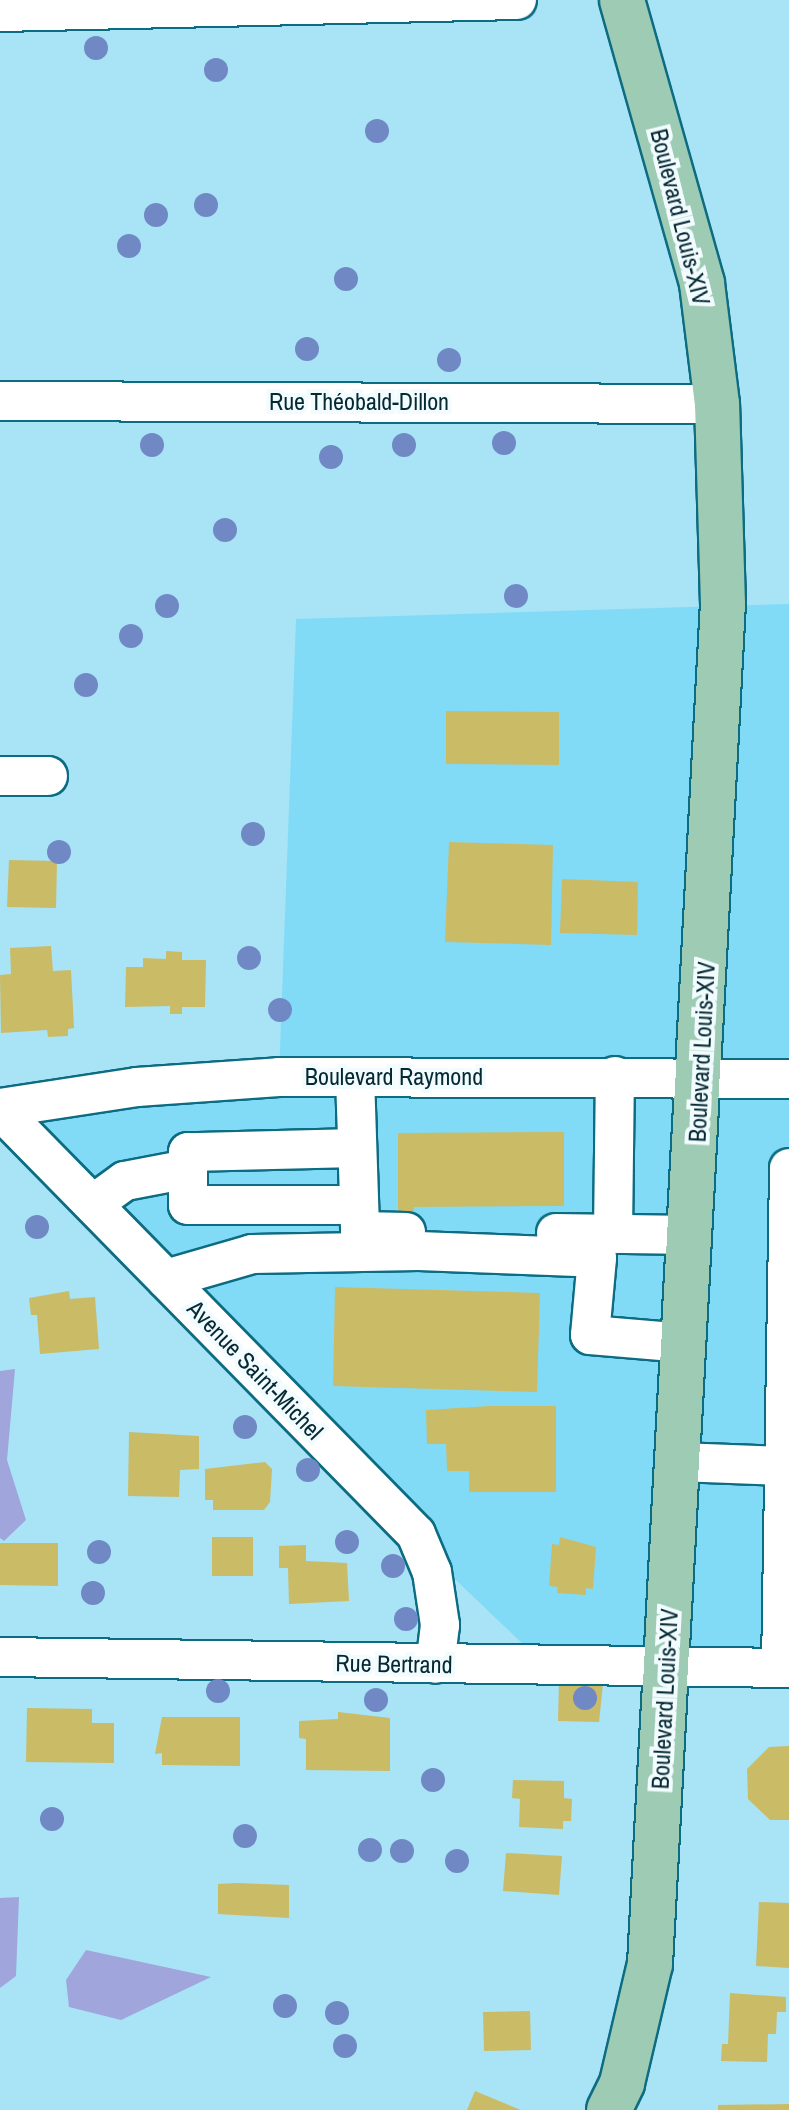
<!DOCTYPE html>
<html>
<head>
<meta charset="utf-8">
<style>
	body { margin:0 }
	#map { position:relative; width:789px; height:2110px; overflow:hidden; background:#a8e3f6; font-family:"Archivo Narrow",sans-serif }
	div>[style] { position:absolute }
	.built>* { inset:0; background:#81dbf7 }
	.green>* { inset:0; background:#a0a6db }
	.building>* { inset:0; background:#cabb66 }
	.roads { filter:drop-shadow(2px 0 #0c6c82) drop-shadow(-2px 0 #0c6c82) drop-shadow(0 2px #0c6c82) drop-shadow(0 -2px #0c6c82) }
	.minor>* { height:38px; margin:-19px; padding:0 19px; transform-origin:19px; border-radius:19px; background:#fff }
	.major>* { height:44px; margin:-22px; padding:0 22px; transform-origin:22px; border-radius:22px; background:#9ecbb3 }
	.trees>* { width:24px; height:24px; margin:-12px; border-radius:50%; background:#7089c5 }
	span { translate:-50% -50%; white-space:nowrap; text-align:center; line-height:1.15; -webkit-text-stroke:8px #f2fbfe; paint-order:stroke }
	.street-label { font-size:24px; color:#052933 }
</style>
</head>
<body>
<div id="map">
	<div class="built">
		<div style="clip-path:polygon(789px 604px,789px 1668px,546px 1666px,285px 1417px,0 1108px,279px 1076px,296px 619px)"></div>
	</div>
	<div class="green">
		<div style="clip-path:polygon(15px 1369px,7px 1460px,26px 1520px,4px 1541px,0 1538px,0 1371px)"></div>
		<div style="clip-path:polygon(19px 1897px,16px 1976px,0 1988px,0 1898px)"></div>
		<div style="clip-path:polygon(86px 1950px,211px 1977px,121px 2020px,69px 2007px,66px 1980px)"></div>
	</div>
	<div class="building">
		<div style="clip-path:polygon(446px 711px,559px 712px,559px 765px,446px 764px)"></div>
		<div style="clip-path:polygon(449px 842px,553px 845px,551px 945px,445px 942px)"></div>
		<div style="clip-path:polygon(9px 860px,57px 861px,56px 908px,7px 907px)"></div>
		<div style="clip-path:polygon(562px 879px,638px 882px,637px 935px,560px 933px)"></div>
		<div style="clip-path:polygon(51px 946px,53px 971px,71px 970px,74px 1028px,68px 1029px,68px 1036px,48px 1037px,47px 1030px,1px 1033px,0 975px,11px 974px,10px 948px)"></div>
		<div style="clip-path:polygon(166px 951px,182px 952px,182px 960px,206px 960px,205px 1007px,182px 1007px,182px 1014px,170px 1014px,170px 1006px,125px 1007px,126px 967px,143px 967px,143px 958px,166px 959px)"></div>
		<div style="clip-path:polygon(564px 1132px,564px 1206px,414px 1207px,414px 1216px,398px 1216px,398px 1133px)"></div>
		<div style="clip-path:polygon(335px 1287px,540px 1293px,537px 1392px,333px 1386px)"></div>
		<div style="clip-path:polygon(69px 1291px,70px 1299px,95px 1297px,99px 1349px,40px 1354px,37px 1315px,31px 1315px,29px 1298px)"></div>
		<div style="clip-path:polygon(489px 1406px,556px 1406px,556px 1492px,469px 1492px,469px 1471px,447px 1471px,446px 1444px,427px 1444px,426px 1410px)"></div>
		<div style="clip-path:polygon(129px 1432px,199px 1436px,199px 1469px,180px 1470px,179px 1497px,128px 1496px)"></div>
		<div style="clip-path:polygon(265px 1462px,272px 1469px,270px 1502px,264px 1510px,213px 1510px,213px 1500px,205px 1500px,205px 1469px)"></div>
		<div style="clip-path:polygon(212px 1537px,253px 1537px,253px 1576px,212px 1576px)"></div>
		<div style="clip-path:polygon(560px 1537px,596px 1547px,593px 1589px,586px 1588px,586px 1595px,557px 1593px,558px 1587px,549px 1586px,552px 1544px,559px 1545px)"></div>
		<div style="clip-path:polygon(0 1543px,58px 1543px,58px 1586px,0 1585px)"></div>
		<div style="clip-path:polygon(306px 1545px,306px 1561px,347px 1563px,349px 1601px,289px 1604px,288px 1568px,279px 1568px,279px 1546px)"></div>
		<div style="clip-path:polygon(559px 1683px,603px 1684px,599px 1722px,558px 1721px)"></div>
		<div style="clip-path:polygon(27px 1708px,92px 1709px,92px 1723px,114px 1723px,114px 1763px,26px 1762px)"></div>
		<div style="clip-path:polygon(338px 1712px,390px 1718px,390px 1771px,306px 1770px,306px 1739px,299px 1738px,299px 1721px,338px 1719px)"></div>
		<div style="clip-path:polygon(162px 1717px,240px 1717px,240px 1766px,162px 1765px,162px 1753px,155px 1754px)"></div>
		<div style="clip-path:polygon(789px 1746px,789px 1820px,770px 1820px,748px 1799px,747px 1769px,769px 1747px)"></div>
		<div style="clip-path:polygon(513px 1780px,564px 1781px,564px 1798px,572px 1799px,571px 1821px,563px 1821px,563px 1829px,519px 1827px,520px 1799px,512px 1798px)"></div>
		<div style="clip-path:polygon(506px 1853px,562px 1856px,559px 1895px,503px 1891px)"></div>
		<div style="clip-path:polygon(237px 1883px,289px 1885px,289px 1918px,218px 1914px,218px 1884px)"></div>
		<div style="clip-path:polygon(759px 1902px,789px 1903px,789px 1968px,756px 1966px)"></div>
		<div style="clip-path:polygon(730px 1993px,786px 1997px,786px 2012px,777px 2012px,776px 2034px,768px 2034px,767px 2062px,721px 2061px,722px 2044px,728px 2044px)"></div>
		<div style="clip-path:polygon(530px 2011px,531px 2050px,484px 2051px,483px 2012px)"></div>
		<div style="clip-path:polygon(475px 2091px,521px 2110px,467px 2110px)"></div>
		<div style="clip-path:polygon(789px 2104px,789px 2110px,718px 2110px,718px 2105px)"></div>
	</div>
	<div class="roads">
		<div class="minor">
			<div style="left:0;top:12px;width:517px;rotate:-1.33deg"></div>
			<div style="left:0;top:401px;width:717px;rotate:0.24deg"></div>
			<div style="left:0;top:776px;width:48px"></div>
			<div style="left:355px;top:1077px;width:154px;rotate:88.1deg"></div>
			<div style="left:360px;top:1231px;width:46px;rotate:1.2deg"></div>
			<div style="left:0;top:1108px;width:139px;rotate:-8.7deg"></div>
			<div style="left:137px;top:1087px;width:142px;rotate:-4deg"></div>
			<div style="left:279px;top:1077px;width:510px;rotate:0.22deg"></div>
			<div style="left:0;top:1110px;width:594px;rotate:45.55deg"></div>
			<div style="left:416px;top:1534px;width:41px;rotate:67.2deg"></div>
			<div style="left:432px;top:1572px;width:54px;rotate:81.4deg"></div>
			<div style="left:440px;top:1625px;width:39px;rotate:97deg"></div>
			<div style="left:357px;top:1148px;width:169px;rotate:178.6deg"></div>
			<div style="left:188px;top:1152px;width:53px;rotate:90deg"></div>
			<div style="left:188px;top:1205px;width:171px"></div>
			<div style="left:93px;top:1204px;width:39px;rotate:-36deg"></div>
			<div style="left:125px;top:1181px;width:64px;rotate:-10.8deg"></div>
			<div style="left:556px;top:1233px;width:136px;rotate:0.8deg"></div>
			<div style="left:613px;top:1234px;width:158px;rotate:-89.3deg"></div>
			<div style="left:166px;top:1279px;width:90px;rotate:-16.2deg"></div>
			<div style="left:252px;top:1254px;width:166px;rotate:-1deg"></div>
			<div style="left:418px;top:1251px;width:179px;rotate:2.2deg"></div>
			<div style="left:597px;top:1258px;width:77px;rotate:95.2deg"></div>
			<div style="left:590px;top:1335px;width:95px;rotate:4.8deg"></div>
			<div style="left:678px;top:1462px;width:106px;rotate:2.2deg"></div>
			<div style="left:0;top:1657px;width:789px;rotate:0.8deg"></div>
			<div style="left:781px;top:1668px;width:500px;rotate:-89.08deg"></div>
		</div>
		<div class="major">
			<div style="left:609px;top:2110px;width:30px;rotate:-64deg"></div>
			<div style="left:622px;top:2083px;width:122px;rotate:-76.8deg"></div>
			<div style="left:650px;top:1964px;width:1362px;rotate:-86.93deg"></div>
			<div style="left:723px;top:604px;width:200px;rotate:-91.7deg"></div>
			<div style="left:717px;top:404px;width:122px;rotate:-97.1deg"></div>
			<div style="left:702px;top:283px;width:294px;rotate:-105.8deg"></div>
		</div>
	</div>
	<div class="trees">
		<div style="left:96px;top:48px"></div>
		<div style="left:216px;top:70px"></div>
		<div style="left:377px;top:131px"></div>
		<div style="left:206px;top:205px"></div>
		<div style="left:156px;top:215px"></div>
		<div style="left:129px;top:246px"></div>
		<div style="left:346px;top:279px"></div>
		<div style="left:307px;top:349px"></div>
		<div style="left:449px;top:360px"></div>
		<div style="left:504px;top:443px"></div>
		<div style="left:152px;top:445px"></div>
		<div style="left:404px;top:445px"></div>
		<div style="left:331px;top:457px"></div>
		<div style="left:225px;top:530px"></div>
		<div style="left:516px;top:596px"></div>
		<div style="left:167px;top:606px"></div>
		<div style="left:131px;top:636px"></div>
		<div style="left:86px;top:685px"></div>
		<div style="left:253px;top:834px"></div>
		<div style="left:59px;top:852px"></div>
		<div style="left:249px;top:958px"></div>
		<div style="left:280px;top:1010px"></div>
		<div style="left:37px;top:1227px"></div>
		<div style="left:245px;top:1427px"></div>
		<div style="left:308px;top:1470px"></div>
		<div style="left:347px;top:1542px"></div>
		<div style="left:99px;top:1552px"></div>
		<div style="left:393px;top:1566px"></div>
		<div style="left:93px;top:1593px"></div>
		<div style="left:406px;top:1619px"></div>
		<div style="left:218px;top:1691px"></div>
		<div style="left:585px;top:1698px"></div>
		<div style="left:376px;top:1700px"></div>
		<div style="left:433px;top:1780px"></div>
		<div style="left:52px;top:1819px"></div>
		<div style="left:245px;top:1836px"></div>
		<div style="left:370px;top:1850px"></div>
		<div style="left:402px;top:1851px"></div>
		<div style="left:457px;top:1861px"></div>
		<div style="left:285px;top:2006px"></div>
		<div style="left:337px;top:2013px"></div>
		<div style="left:345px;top:2046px"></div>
	</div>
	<div class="street-label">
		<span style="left:680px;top:217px;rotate:76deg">Boulevard Louis-XIV</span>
		<span style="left:359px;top:402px">Rue Théobald-Dillon</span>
		<span style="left:702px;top:1052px;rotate:-87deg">Boulevard Louis-XIV</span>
		<span style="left:394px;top:1077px">Boulevard Raymond</span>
		<span style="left:255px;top:1370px;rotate:46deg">Avenue Saint-Michel</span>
		<span style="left:394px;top:1664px;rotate:1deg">Rue Bertrand</span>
		<span style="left:665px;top:1699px;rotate:-87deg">Boulevard Louis-XIV</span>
	</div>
</div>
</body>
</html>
